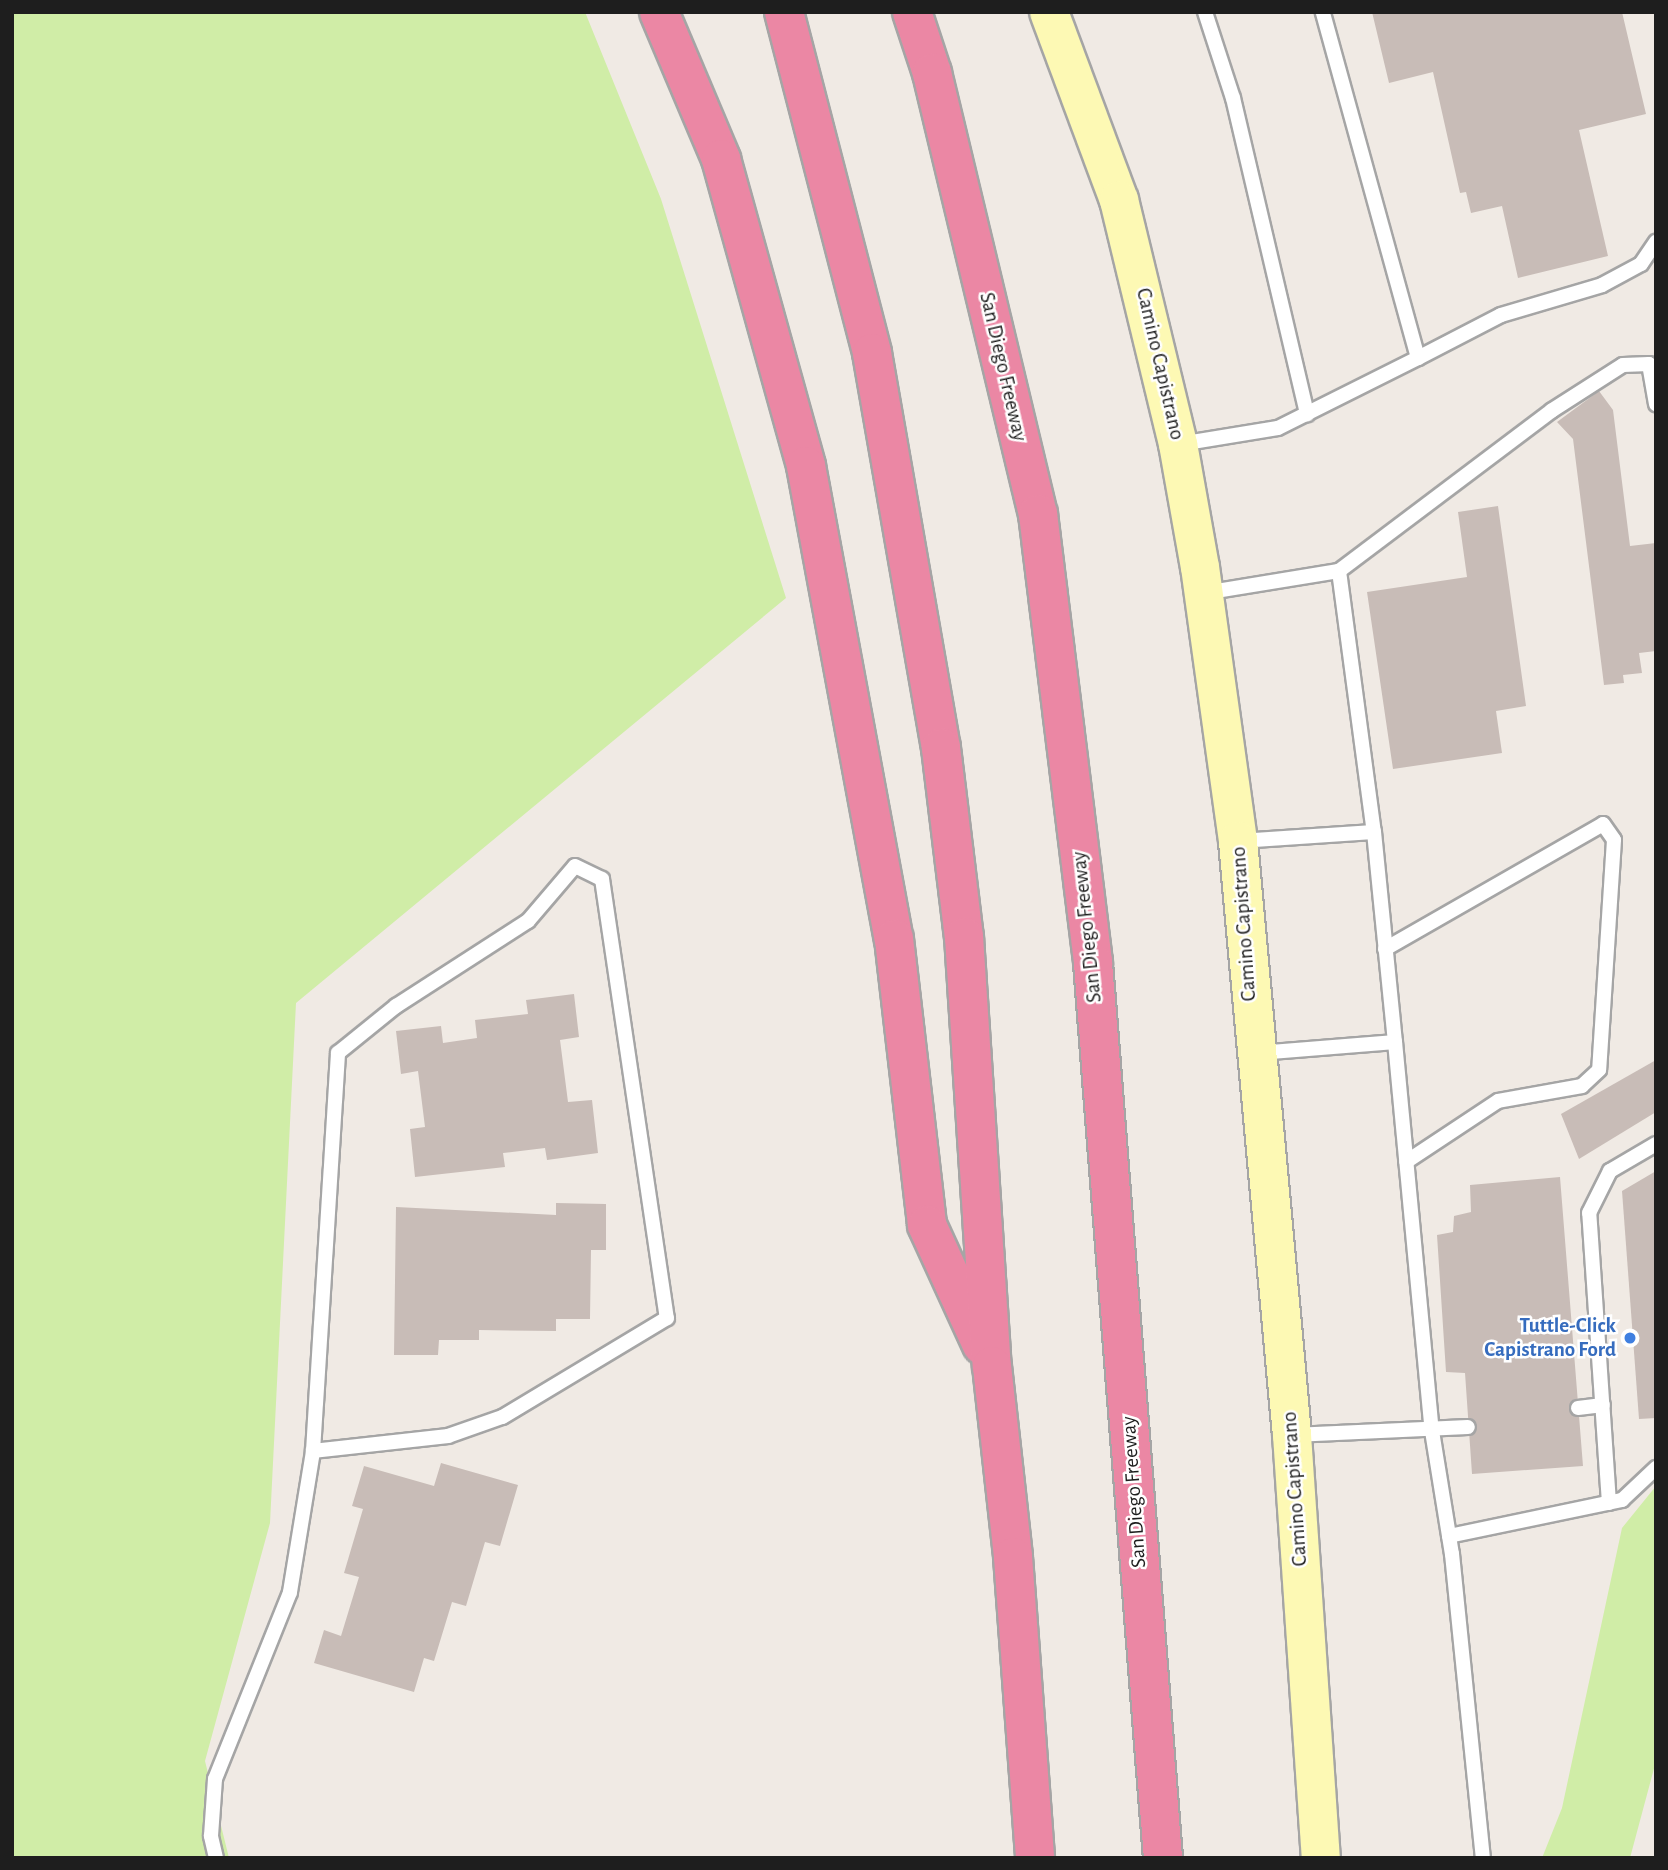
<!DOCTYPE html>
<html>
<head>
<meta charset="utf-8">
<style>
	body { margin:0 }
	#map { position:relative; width:1668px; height:1870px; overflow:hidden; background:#f0eae4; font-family:"Alegreya Sans",sans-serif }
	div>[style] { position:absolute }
	.grass>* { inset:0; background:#d0eda7 }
	.building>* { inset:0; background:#c8bcb7 }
	.roads { filter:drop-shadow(2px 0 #a5a5a5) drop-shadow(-2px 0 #a5a5a5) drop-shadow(0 2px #a5a5a5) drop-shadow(0 -2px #a5a5a5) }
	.service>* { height:14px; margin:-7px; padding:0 7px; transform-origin:7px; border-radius:7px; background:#fff }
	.secondary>* { height:38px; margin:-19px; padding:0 19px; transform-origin:19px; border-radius:19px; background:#fdf9b4 }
	.motorway>* { height:38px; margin:-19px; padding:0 19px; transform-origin:19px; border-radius:19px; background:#eb87a4 }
	.dots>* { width:19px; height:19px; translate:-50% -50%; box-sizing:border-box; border:4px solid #fff; border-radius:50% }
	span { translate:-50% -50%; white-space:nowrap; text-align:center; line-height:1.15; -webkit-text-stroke:5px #fff; paint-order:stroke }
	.street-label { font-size:21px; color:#1e1e1e }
	.shop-label { font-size:21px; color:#366cbe; font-weight:700 }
	.right { translate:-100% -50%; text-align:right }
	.frame { position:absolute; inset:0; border:14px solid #1e1e1e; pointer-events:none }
</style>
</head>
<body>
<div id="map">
	<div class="grass">
		<div style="clip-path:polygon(12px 12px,585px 12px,661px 199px,786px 598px,296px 1003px,270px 1523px,205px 1761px,229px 1858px,12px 1858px)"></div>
		<div style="clip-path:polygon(1656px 1486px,1656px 1761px,1630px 1858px,1542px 1858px,1562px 1808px,1622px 1528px)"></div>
	</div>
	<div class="building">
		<div style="clip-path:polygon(1372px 12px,1622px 12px,1646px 114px,1579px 130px,1608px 256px,1518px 278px,1502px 206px,1471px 213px,1466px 192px,1460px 193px,1433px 72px,1389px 83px)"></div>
		<div style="clip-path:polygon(1599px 391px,1613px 410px,1630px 546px,1656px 543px,1656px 651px,1639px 653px,1642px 673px,1623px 675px,1624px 683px,1604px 685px,1573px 439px,1557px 422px)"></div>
		<div style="clip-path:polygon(1498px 506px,1526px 706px,1496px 711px,1502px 753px,1393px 769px,1367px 592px,1467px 577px,1458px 512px)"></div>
		<div style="clip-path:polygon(574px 994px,579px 1037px,560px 1040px,568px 1102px,592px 1100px,598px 1153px,547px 1160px,545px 1148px,503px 1153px,505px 1167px,415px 1177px,410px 1129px,425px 1127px,418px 1071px,401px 1074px,396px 1031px,441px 1026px,443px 1043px,477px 1038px,475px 1020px,528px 1014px,526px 1000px)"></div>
		<div style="clip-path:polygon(1656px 1060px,1656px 1112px,1579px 1159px,1561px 1114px)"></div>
		<div style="clip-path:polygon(1656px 1171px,1656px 1418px,1639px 1419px,1622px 1191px)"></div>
		<div style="clip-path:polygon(1560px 1177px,1583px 1466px,1472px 1474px,1465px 1373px,1446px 1372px,1437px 1235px,1453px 1232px,1454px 1216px,1471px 1212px,1470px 1185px)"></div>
		<div style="clip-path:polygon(556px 1203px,606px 1204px,606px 1250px,591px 1250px,590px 1319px,556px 1319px,556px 1331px,479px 1330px,479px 1340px,439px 1340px,438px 1355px,394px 1355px,396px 1207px,556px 1215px)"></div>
		<div style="clip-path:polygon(441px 1463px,518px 1485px,500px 1546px,485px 1542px,466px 1606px,452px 1602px,434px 1661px,424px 1658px,414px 1692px,314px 1663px,324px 1630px,341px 1636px,359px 1577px,344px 1573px,363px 1509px,352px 1506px,364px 1466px,434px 1486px)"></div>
	</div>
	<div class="roads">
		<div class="service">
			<div style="left:1205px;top:12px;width:90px;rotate:72deg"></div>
			<div style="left:1233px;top:98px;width:325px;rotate:76.8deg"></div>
			<div style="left:1418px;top:358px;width:93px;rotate:-27.4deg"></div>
			<div style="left:1501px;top:315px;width:105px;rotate:-16.5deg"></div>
			<div style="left:1602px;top:285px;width:44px;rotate:-28.3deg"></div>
			<div style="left:1641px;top:264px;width:27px;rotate:-56deg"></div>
			<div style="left:1180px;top:444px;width:99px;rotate:-9.3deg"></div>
			<div style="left:1278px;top:428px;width:157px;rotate:-26.6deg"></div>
			<div style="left:1418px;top:358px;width:359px;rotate:-105.4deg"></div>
			<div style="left:1339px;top:571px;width:266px;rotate:-37deg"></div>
			<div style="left:1551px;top:411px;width:85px;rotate:-32.6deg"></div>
			<div style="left:1623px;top:365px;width:26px;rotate:-2deg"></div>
			<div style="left:1649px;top:364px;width:41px;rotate:80.1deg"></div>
			<div style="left:1204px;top:593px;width:137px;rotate:-9.3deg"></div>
			<div style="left:1339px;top:571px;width:263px;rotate:82.4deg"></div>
			<div style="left:1374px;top:832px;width:211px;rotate:84.3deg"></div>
			<div style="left:1239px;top:841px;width:135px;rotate:-3.8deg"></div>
			<div style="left:1385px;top:949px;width:251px;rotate:-29.8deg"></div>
			<div style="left:1603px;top:824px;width:19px;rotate:55deg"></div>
			<div style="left:1614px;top:840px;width:230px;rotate:93.7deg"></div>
			<div style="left:1599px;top:1070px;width:23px;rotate:137deg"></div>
			<div style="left:1582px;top:1086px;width:85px;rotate:169.9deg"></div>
			<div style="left:1498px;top:1101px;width:110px;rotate:146.5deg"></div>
			<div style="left:1259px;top:1053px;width:136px;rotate:-4.6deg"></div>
			<div style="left:1395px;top:1042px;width:391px;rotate:84.6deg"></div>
			<div style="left:1432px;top:1431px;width:125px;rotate:80.8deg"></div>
			<div style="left:1452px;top:1554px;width:306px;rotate:84.2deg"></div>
			<div style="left:1578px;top:1408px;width:25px;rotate:-7deg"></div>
			<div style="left:1293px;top:1435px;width:175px;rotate:-2.6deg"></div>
			<div style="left:1609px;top:1503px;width:291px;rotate:-93.9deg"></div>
			<div style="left:1589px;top:1213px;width:47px;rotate:-63.4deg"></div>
			<div style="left:1610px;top:1171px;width:53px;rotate:-30.4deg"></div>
			<div style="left:1449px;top:1536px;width:177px;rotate:-11.8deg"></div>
			<div style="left:1622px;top:1500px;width:47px;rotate:-43.3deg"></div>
			<div style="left:216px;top:1858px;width:23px;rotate:-103deg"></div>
			<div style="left:211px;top:1836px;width:57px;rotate:-86deg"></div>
			<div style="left:215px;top:1779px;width:201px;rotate:-68.1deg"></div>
			<div style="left:290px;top:1592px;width:143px;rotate:-80.7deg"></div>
			<div style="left:313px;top:1451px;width:399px;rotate:-86.4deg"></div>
			<div style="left:338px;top:1053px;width:75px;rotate:-39deg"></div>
			<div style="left:396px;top:1006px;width:157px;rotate:-32.8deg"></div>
			<div style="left:528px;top:921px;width:72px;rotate:-49.5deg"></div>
			<div style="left:575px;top:866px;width:30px;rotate:26deg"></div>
			<div style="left:602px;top:879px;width:444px;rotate:81.6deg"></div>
			<div style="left:667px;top:1318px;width:192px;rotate:149deg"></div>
			<div style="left:502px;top:1417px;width:57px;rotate:160.6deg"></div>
			<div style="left:448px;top:1436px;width:136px;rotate:173.7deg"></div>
		</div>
		<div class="secondary">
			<div style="left:1049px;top:12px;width:201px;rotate:69.6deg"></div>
			<div style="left:1119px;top:200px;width:251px;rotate:76.4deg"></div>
			<div style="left:1178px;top:444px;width:125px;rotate:79.9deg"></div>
			<div style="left:1200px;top:567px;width:277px;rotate:82.1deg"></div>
			<div style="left:1238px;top:841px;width:596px;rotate:84.81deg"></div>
			<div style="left:1292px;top:1435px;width:424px;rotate:86.1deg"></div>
		</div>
		<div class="motorway">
			<div style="left:659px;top:12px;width:160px;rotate:67.1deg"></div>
			<div style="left:721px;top:159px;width:319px;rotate:74.5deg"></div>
			<div style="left:806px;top:466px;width:481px;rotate:79.5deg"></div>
			<div style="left:894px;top:939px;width:288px;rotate:83.4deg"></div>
			<div style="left:927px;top:1225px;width:132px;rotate:65.4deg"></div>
			<div style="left:784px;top:12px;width:352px;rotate:75.5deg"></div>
			<div style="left:872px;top:353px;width:401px;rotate:80.1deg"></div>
			<div style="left:941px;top:748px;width:190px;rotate:83.1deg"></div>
			<div style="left:964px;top:937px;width:430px;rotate:86.3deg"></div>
			<div style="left:992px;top:1366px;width:192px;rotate:83.7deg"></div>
			<div style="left:1013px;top:1557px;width:302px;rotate:85.8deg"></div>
			<div style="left:912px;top:12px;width:64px;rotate:71.8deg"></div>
			<div style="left:932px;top:73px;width:454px;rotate:76.5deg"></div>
			<div style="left:1038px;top:514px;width:452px;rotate:83deg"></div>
			<div style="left:1093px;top:963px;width:898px;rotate:85.53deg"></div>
		</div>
	</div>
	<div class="dots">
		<div style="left:1630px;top:1338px;background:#3f7fe0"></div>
	</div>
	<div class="street-label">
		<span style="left:1160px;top:364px;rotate:77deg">Camino Capistrano</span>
		<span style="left:1003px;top:367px;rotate:77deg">San Diego Freeway</span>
		<span style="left:1244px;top:924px;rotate:-94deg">Camino Capistrano</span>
		<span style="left:1087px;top:927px;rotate:-96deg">San Diego Freeway</span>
		<span style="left:1295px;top:1489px;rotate:-94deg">Camino Capistrano</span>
		<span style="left:1134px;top:1492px;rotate:-94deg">San Diego Freeway</span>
	</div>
	<div class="shop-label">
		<span class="right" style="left:1616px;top:1338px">Tuttle-Click<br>Capistrano Ford</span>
	</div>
	<div class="frame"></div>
</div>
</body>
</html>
